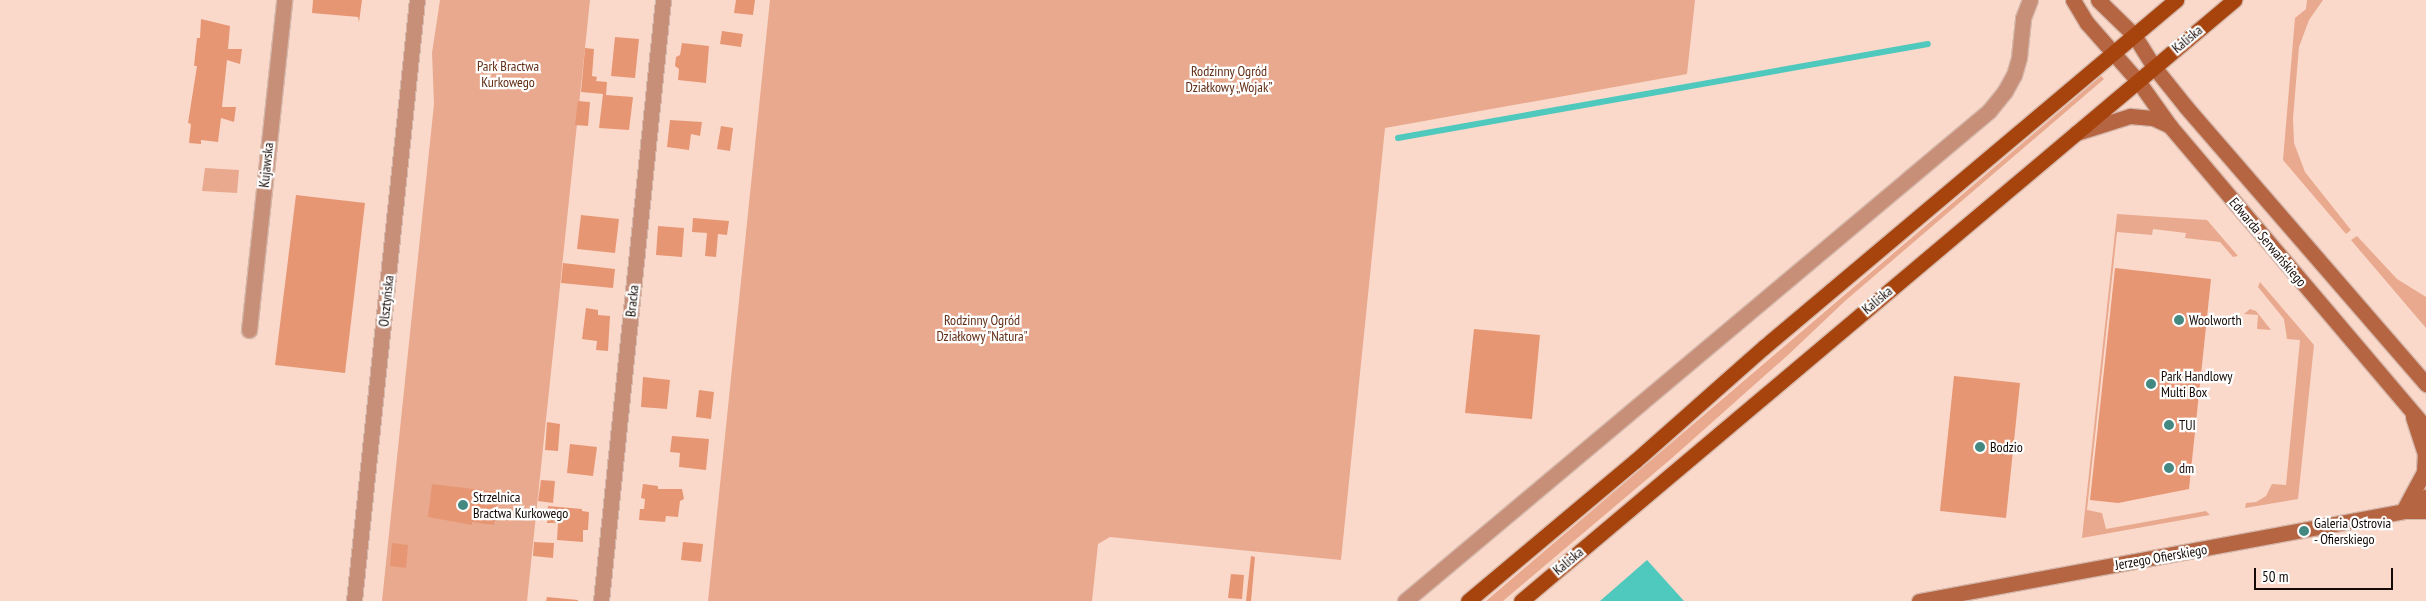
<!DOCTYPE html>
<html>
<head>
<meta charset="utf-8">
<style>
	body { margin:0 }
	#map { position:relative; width:2426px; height:601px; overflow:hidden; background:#fad9cb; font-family:"PT Sans Narrow",sans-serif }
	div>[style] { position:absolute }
	.green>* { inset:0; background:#e8a98e }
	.water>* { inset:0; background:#4fc9bd }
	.stream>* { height:5.5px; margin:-2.75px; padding:0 2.75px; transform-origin:2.75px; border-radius:2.75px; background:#4fc9bd }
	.building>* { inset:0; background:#e79674 }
	.roads { filter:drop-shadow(1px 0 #d5b8ab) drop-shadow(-1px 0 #d5b8ab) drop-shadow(0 1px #d5b8ab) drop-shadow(0 -1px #d5b8ab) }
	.street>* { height:15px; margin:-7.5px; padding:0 7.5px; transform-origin:7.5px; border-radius:7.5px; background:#c78f78 }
	.secondary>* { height:15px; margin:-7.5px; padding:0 7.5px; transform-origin:7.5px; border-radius:7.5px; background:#b66542 }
	.primary>* { height:15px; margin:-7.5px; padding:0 7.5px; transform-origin:7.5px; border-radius:7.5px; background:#a7440e }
	.dots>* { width:14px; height:14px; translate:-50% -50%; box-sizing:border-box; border:2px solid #fff; border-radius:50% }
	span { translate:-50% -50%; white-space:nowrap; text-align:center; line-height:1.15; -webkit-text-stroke:4.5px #fff; paint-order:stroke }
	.street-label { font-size:14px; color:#140a06 }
	.park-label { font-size:14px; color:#622e16 }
	.poi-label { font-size:14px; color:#140a06 }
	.left { translate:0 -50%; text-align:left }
	.scale { position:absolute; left:2254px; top:568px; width:139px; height:22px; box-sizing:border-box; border:2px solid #140a06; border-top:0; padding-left:6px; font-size:15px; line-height:18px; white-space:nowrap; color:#140a06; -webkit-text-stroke:4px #fff; paint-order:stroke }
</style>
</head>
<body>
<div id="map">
	<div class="green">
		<div style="clip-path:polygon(440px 0,590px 0,527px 601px,382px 601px,434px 104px,432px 53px)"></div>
		<div style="clip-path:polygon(770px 0,1695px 0,1687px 74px,1385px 128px,1341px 560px,1110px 537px,1098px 544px,1092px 601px,708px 601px)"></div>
		<div style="clip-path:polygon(2307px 0,2323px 0,2309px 20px,2299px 47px,2293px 118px,2294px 143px,2305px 172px,2351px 230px,2346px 234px,2283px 160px,2295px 18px,2306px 9px)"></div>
		<div style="clip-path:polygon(2101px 76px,2104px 79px,1845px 301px,1788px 355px,1672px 458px,1503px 601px,1486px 601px)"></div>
		<div style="clip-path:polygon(205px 168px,239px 170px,237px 193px,202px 191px)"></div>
		<div style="clip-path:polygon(2117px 214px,2207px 220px,2238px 256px,2233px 257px,2220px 242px,2185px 238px,2186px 233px,2153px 229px,2152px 235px,2117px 232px,2087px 510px,2102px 513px,2106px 529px,2206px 511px,2210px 515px,2082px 538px)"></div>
		<div style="clip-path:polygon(2357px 236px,2397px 279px,2426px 297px,2426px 328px,2351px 240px)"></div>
		<div style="clip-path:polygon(2260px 282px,2314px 345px,2298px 499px,2245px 508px,2246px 503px,2256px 502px,2266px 496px,2272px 484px,2286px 485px,2300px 340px,2287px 339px,2284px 319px,2258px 287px)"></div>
		<div style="clip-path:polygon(2250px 309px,2256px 311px,2271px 330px,2257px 329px,2258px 315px,2244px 314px)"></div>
	</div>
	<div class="water">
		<div style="clip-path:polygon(1647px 560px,1684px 601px,1600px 601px)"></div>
	</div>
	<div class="stream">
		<div style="left:1398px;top:138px;width:538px;rotate:-10.06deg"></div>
	</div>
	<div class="building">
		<div style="clip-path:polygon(313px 0,362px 0,359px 22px,358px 17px,312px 13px)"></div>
		<div style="clip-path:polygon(736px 0,755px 0,753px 15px,734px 13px)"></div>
		<div style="clip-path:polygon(201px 19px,230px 26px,228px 49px,242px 49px,240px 64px,227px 60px,222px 107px,236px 107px,234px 122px,221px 118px,218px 142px,201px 140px,201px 144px,189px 143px,191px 124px,188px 123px,197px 66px,194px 66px,197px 38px,200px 38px)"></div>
		<div style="clip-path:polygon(722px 31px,743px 34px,741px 47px,720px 44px)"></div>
		<div style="clip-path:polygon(615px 37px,639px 39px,635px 78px,611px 76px)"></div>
		<div style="clip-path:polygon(682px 43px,709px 46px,706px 83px,678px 80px,679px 69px,675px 66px,676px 57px,680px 55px)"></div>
		<div style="clip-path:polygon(585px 48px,594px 49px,592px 76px,597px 77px,596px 81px,607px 82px,606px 95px,633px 97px,629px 130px,599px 128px,603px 94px,581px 92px)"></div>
		<div style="clip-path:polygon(578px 101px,590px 102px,588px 126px,575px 125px)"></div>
		<div style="clip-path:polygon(670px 120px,702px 122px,700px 136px,691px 134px,689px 150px,667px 147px)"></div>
		<div style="clip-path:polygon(721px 126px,733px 128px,730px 151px,717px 149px)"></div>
		<div style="clip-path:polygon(296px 195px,365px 203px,345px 373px,275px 365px)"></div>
		<div style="clip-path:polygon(581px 215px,619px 219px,615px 253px,577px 249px)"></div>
		<div style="clip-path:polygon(693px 218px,729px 221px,727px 235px,718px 234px,716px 257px,705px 256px,707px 233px,692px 232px)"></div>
		<div style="clip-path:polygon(658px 226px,684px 228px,682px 257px,656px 255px)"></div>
		<div style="clip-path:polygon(563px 263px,615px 269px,613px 288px,561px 283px)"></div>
		<div style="clip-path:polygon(2115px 268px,2211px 279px,2189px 489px,2118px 503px,2090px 500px)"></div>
		<div style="clip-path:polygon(586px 308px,598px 310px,598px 315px,610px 316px,608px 351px,596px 350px,597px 341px,582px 339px)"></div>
		<div style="clip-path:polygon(1474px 329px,1540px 335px,1532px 419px,1465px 413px)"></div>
		<div style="clip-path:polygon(1954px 376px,2020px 383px,2006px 518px,1940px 511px)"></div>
		<div style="clip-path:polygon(643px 377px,670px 380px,667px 409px,641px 407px)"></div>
		<div style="clip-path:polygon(699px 390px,714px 392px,711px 419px,696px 417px)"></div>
		<div style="clip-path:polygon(547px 422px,560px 424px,558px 451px,545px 450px)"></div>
		<div style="clip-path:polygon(672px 436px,709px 439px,706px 470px,679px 467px,680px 453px,670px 452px)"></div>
		<div style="clip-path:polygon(570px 444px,597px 447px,593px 476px,567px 473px)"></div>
		<div style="clip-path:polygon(541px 480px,555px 481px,553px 503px,538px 501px)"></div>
		<div style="clip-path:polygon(432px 484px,498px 492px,494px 525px,472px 522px,472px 525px,428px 517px)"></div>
		<div style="clip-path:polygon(643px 484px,658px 486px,658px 489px,682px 489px,684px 499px,680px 501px,678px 517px,666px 516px,665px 522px,639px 520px,640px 509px,644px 509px,645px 499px,641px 498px)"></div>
		<div style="clip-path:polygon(548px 506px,582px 509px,582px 511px,589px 512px,588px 530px,583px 530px,583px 542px,557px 540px,558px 523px,547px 523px)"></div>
		<div style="clip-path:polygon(534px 542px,554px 543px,553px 558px,533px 556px)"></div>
		<div style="clip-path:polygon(683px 542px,703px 544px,701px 562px,681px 560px)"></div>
		<div style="clip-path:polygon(392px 543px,408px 545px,406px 568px,390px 566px)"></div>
		<div style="clip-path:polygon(1251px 556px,1255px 557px,1251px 601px,1246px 601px)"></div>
		<div style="clip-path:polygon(1231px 574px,1244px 575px,1242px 599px,1228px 598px)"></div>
		<div style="clip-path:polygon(547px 597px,578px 600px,578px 601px,546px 601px)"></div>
	</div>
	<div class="roads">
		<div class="street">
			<div style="left:249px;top:330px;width:332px;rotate:-83.9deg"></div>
			<div style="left:354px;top:601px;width:604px;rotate:-84.02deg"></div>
			<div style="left:601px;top:601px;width:604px;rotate:-84.11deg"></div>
			<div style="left:1405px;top:601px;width:762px;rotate:-40deg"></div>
			<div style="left:1989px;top:111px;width:26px;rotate:-51deg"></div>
			<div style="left:2005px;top:91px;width:18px;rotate:-61deg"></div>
			<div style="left:2014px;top:75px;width:19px;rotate:-74deg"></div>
			<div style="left:2019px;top:57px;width:39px;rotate:-84deg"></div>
			<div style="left:2023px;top:18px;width:19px;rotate:-69deg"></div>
		</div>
		<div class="secondary">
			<div style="left:2073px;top:0;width:27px;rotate:59deg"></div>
			<div style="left:2087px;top:23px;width:77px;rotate:48.7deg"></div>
			<div style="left:2138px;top:81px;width:55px;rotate:54.6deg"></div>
			<div style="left:2170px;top:126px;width:396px;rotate:49.7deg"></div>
			<div style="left:2098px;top:0;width:50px;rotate:44.2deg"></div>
			<div style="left:2134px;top:35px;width:38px;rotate:58deg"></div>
			<div style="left:2154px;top:67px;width:51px;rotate:51.3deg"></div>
			<div style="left:2186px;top:107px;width:367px;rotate:49.1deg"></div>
			<div style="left:2076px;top:133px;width:57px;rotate:-17.5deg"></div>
			<div style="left:2130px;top:116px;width:23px;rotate:5deg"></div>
			<div style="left:2153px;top:118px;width:19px;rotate:25deg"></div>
			<div style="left:2404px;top:510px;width:26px;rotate:-31deg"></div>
			<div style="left:2403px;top:511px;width:44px;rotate:-61.7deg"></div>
			<div style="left:2424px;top:472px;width:18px;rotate:-87deg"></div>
			<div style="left:2425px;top:454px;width:39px;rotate:-108deg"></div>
			<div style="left:1919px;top:601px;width:492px;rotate:-10.5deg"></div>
			<div style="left:2403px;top:511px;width:23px"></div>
		</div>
		<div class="primary">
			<div style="left:1468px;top:601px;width:218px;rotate:-40deg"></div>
			<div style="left:1635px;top:461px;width:172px;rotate:-41.5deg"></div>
			<div style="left:1764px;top:347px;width:539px;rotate:-40.11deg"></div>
			<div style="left:1521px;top:601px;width:933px;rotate:-40.13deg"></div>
		</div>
	</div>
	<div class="dots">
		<div style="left:2179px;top:320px;background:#438981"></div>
		<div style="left:2151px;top:384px;background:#438981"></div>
		<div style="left:2169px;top:425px;background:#438981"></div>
		<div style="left:1980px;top:447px;background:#438981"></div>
		<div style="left:2169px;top:468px;background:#438981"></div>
		<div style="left:463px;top:505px;background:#438981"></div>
		<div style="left:2304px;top:531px;background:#438981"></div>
	</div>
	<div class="street-label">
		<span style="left:2187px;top:39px;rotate:-40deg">Kaliska</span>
		<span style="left:266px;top:165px;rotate:-84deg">Kujawska</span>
		<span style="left:2268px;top:242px;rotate:50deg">Edwarda Serwańskiego</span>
		<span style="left:1877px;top:300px;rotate:-40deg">Kaliska</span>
		<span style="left:386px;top:301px;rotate:-84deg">Olsztyńska</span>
		<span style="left:632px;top:301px;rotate:-84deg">Bracka</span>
		<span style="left:2161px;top:557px;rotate:-10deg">Jerzego Ofierskiego</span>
		<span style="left:1568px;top:561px;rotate:-40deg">Kaliska</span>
	</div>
	<div class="park-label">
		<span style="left:508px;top:74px">Park Bractwa<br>Kurkowego</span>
		<span style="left:1229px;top:79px">Rodzinny Ogród<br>Działkowy „Wojak”</span>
		<span style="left:982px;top:328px">Rodzinny Ogród<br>Działkowy "Natura"</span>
	</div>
	<div class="poi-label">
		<span class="left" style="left:2189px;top:320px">Woolworth</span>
		<span class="left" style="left:2161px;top:384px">Park Handlowy<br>Multi Box</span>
		<span class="left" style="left:2179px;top:425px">TUI</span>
		<span class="left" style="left:1990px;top:447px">Bodzio</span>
		<span class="left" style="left:2179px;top:468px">dm</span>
		<span class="left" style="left:473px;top:505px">Strzelnica<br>Bractwa Kurkowego</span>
		<span class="left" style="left:2314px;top:531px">Galeria Ostrovia<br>- Ofierskiego</span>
	</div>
	<div class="scale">50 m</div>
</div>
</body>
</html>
